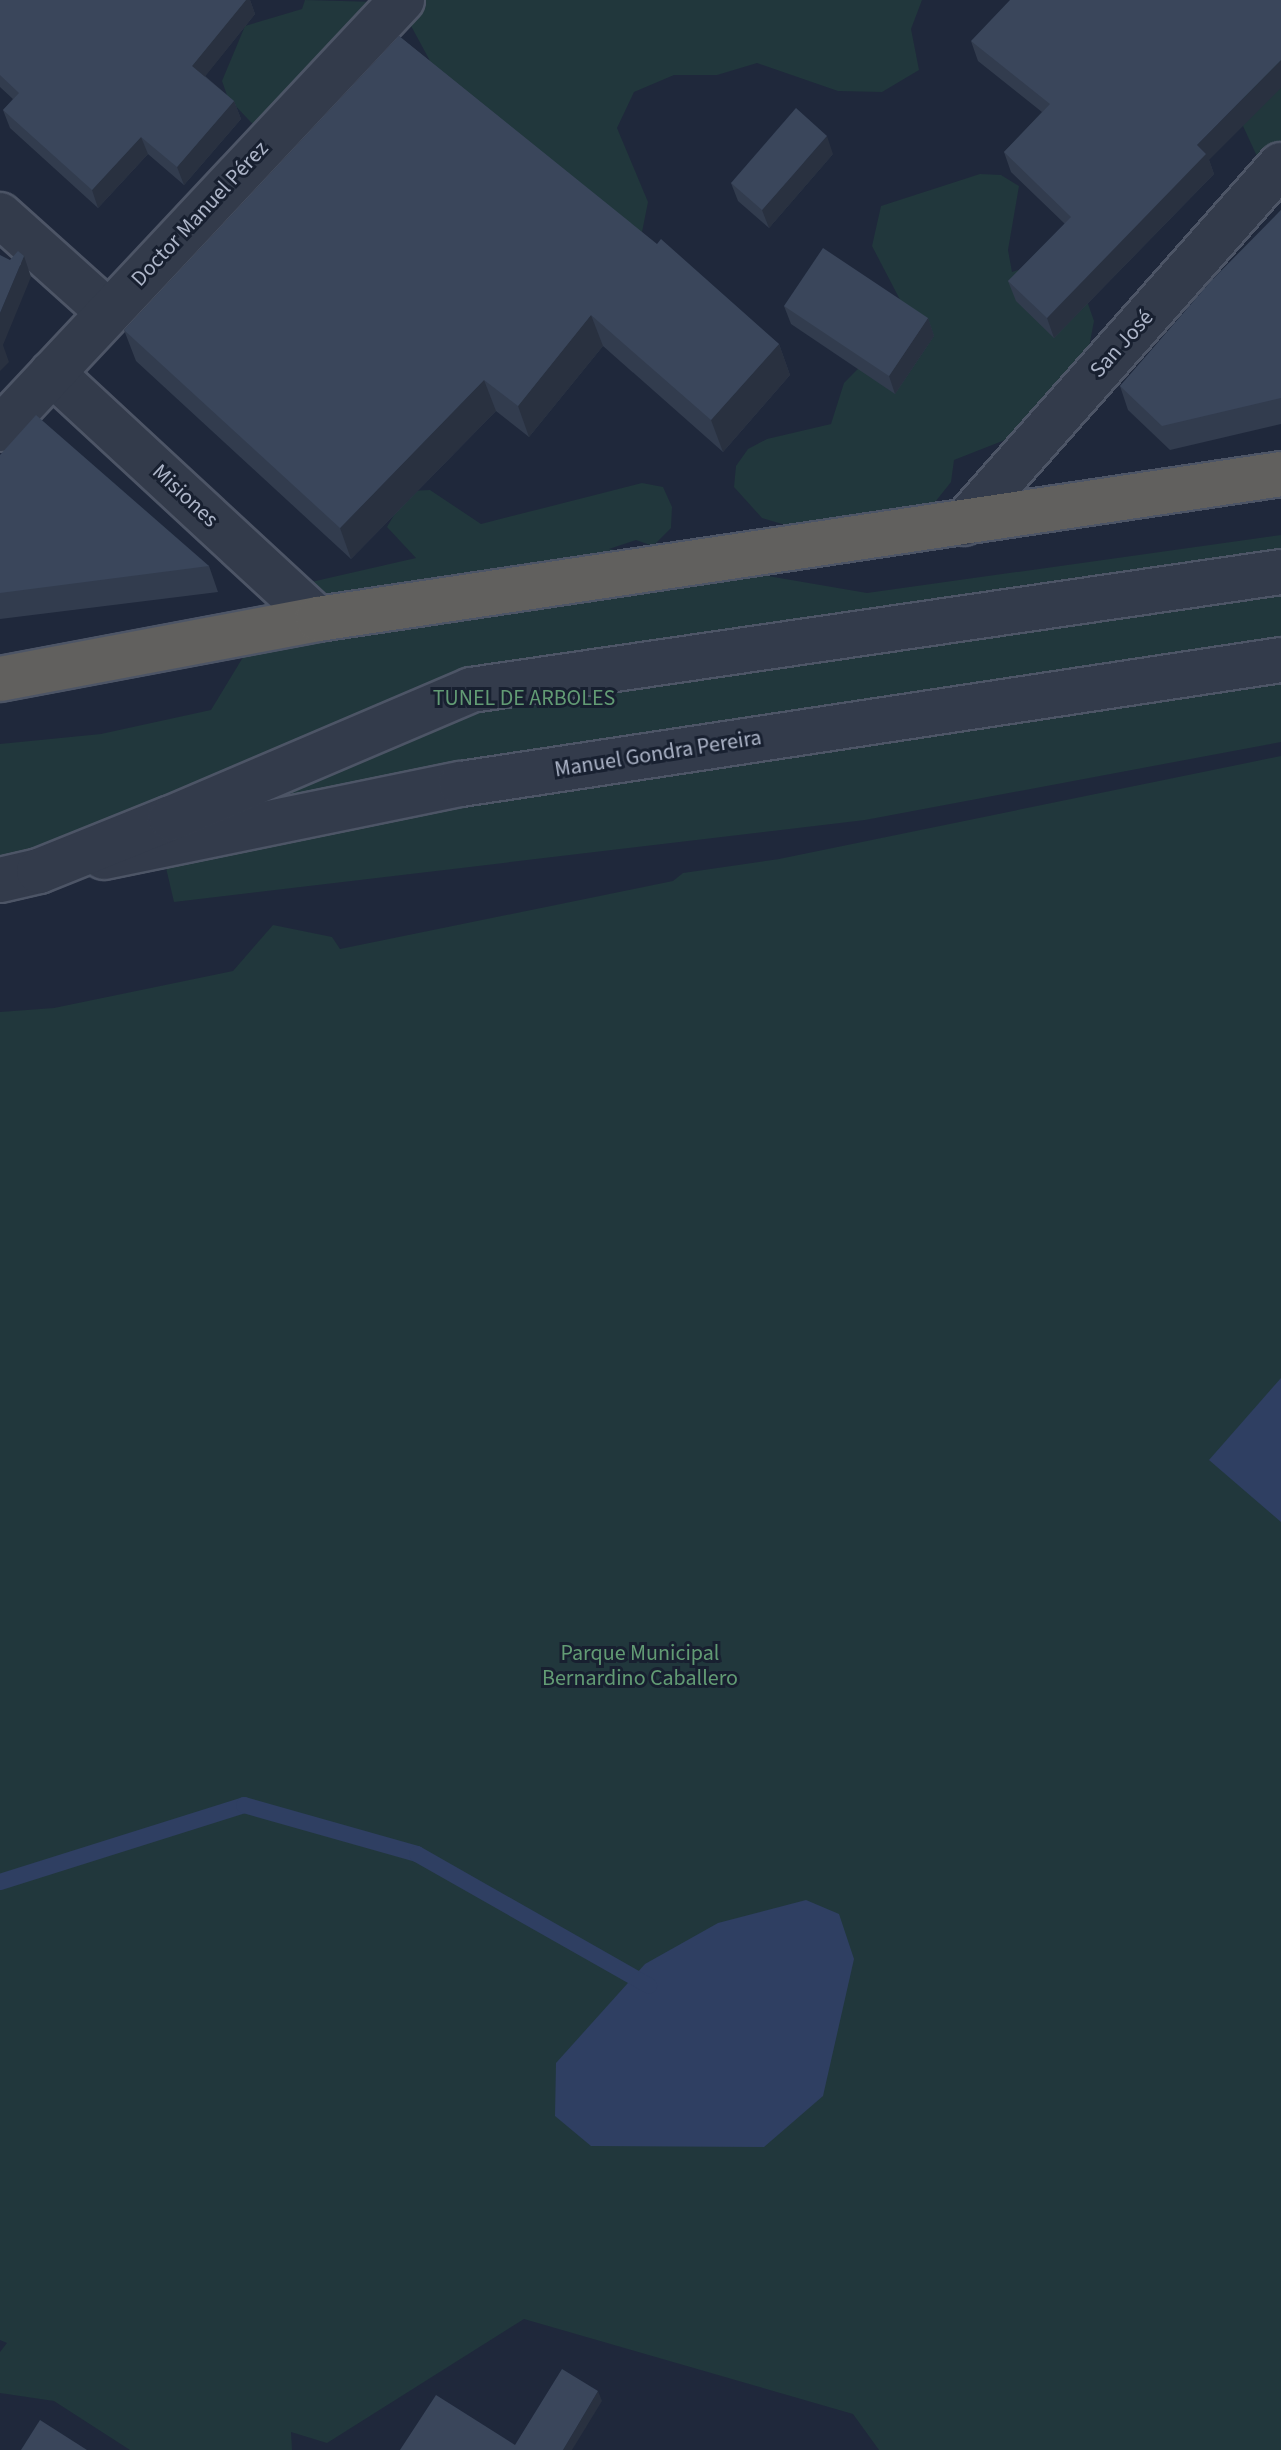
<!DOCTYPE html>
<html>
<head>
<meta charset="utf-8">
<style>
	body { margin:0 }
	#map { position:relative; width:1281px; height:2450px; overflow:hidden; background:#1f283b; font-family:"Source Sans 3",sans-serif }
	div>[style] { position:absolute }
	.green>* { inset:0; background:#21373c }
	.water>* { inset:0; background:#2f3f62 }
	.stream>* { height:16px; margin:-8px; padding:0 8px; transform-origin:8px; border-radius:8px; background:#2f3f62 }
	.roads { filter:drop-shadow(2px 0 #4d5566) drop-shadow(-2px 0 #4d5566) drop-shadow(0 2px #4d5566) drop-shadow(0 -2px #4d5566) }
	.minor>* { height:44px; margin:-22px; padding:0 22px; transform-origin:22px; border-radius:22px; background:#333b4b }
	.tertiary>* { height:44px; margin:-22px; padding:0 22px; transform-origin:22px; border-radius:22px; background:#333b4b }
	.trunk>* { height:44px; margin:-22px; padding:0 22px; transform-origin:22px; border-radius:22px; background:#61605e }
	.wall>* { inset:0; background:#323c4e }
	.shaded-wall>* { inset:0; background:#293140 }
	.building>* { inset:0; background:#3a465b }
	span { translate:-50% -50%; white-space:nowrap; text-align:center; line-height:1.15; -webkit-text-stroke:6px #182030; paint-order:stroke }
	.street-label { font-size:22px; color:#adb5c8 }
	.park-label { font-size:22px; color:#629b74 }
</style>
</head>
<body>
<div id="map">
	<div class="green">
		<div style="clip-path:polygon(305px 0,378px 2px,392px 43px,330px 146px,265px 137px,228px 98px,222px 81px,245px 26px,302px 9px)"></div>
		<div style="clip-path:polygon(397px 0,922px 0,911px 29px,919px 70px,882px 92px,838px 91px,757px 63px,717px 75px,674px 75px,634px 92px,617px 128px,648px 202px,640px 242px,440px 102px,429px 59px)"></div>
		<div style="clip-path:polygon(1281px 25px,1281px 176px,1261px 165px,1243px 126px,1245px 83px)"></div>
		<div style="clip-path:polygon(980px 174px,1001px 175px,1019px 186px,1008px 250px,1012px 272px,1031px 266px,1087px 301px,1094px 321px,1086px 363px,1015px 436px,954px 460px,951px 482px,924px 516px,822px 536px,762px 518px,734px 487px,736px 466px,748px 449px,767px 439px,831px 424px,844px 383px,909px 317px,872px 246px,881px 206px)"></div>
		<div style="clip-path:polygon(642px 483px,663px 487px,672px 507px,671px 528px,653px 546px,636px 540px,609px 549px,867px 593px,1281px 535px,1281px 548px,970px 593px,1228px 596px,1281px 589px,1281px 742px,865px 820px,174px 902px,152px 808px,0 894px,0 744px,101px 734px,211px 710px,285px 588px,416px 558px,387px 527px,408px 491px,430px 490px,481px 524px)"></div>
		<div style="clip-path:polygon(1281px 756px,1281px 2450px,879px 2450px,853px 2414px,524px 2319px,327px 2443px,291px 2432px,292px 2450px,130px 2450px,54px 2401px,0 2393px,0 2352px,7px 2343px,0 2340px,0 1012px,54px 1008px,233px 971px,273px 925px,332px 937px,340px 949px,673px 881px,683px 873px,779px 859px)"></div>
	</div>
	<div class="water">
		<div style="clip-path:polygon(1281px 1378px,1281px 1522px,1209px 1460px)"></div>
		<div style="clip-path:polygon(806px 1900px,839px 1914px,854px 1959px,823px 2096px,764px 2147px,591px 2146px,555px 2116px,556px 2063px,645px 1964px,718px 1923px)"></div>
	</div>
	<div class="stream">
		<div style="left:0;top:1882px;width:256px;rotate:-17.5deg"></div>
		<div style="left:244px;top:1805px;width:180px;rotate:15.8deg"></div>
		<div style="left:417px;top:1854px;width:267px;rotate:29.6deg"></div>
	</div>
	<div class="roads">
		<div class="minor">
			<div style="left:0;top:215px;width:145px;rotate:41.9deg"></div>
			<div style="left:52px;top:373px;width:362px;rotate:42.8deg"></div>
			<div style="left:0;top:429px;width:588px;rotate:-46.86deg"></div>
			<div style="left:964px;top:523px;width:478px;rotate:-48.5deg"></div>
			<div style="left:104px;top:857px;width:364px;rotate:-11.6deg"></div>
			<div style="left:461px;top:784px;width:829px;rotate:-8.6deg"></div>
		</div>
		<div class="tertiary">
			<div style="left:0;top:880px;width:40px;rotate:-13deg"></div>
			<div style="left:39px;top:871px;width:142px;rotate:-21.9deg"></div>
			<div style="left:171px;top:818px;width:326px;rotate:-23.1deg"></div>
			<div style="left:471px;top:690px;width:819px;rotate:-8.29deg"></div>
		</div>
		<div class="trunk">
			<div style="left:0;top:679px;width:324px;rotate:-10.7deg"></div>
			<div style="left:318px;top:619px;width:974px;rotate:-8.56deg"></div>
		</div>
	</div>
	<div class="wall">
		<div style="clip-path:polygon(0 0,250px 0,255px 14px,205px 76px,234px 101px,241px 119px,184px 185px,148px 154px,98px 208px,10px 128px,3px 110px,13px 99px,0 87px)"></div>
		<div style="clip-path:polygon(399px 36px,779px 344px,790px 375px,723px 452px,603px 346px,529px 437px,496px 411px,351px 559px,136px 361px,124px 330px)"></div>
		<div style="clip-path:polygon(971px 41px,1209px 160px,1214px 174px,1054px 338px,1016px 301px,1008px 281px,1065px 224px,1011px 172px,1004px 152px,1042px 112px,978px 61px)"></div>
		<div style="clip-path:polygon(833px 154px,769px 228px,738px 201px,731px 183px)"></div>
		<div style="clip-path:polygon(1281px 210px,1281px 424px,1170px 450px,1128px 410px,1120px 386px)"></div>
		<div style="clip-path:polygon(784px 306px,928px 318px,934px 336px,895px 394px,791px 324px)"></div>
		<div style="clip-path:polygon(0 455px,209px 566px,218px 592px,0 619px)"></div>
	</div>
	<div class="shaded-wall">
		<div style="clip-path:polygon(246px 0,250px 0,255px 14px,199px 84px,192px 66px)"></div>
		<div style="clip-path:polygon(1281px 60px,1281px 88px,1209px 160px,1214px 174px,1054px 338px,1047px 318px,1197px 145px)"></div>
		<div style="clip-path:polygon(234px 101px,241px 119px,184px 185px,177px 167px)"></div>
		<div style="clip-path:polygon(827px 136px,833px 154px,769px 228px,762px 210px)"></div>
		<div style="clip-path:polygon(141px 137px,148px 154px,98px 208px,92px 190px)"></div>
		<div style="clip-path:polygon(24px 256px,31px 277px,3px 345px,9px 362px,0 371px,0 313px)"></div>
		<div style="clip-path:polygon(591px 315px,603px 346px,529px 437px,518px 406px)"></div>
		<div style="clip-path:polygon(928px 318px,934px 336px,895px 394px,889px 376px)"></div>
		<div style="clip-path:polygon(779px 344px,790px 375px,723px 452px,711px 420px)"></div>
		<div style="clip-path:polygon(484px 380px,496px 411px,351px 559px,340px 528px)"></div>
		<div style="clip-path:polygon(598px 2391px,602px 2401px,572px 2450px,563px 2450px)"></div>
	</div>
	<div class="building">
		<div style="clip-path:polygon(0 0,246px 0,192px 66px,234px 101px,177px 167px,141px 137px,92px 190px,3px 110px,19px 93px,0 75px)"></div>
		<div style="clip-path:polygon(1010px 0,1281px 0,1281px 60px,1197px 145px,1206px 154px,1047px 318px,1008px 281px,1071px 217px,1004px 152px,1050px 104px,971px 41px)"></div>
		<div style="clip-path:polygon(399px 36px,657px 244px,661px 239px,779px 344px,711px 420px,591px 315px,518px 406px,484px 380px,340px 528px,124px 330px)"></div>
		<div style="clip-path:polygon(796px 108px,827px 136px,762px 210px,731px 183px)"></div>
		<div style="clip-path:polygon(1281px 210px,1281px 398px,1162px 426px,1120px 386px,1211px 281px)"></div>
		<div style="clip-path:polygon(823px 248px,928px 318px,889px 376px,784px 306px)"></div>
		<div style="clip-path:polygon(18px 251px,24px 256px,0 313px,0 255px,10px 260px)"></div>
		<div style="clip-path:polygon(36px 415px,209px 566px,0 593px,0 455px)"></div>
		<div style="clip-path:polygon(562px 2369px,598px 2391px,563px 2450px,400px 2450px,436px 2395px,515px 2445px)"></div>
		<div style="clip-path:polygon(40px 2420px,87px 2450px,21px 2450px)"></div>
	</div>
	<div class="street-label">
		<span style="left:200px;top:214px;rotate:-47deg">Doctor Manuel Pérez</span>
		<span style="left:1122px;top:344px;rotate:-48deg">San José</span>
		<span style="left:185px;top:496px;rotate:43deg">Misiones</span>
		<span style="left:658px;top:754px;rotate:-9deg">Manuel Gondra Pereira</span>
	</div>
	<div class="park-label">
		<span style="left:524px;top:699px">TUNEL DE ARBOLES</span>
		<span style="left:640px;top:1666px">Parque Municipal<br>Bernardino Caballero</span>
	</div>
</div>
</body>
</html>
